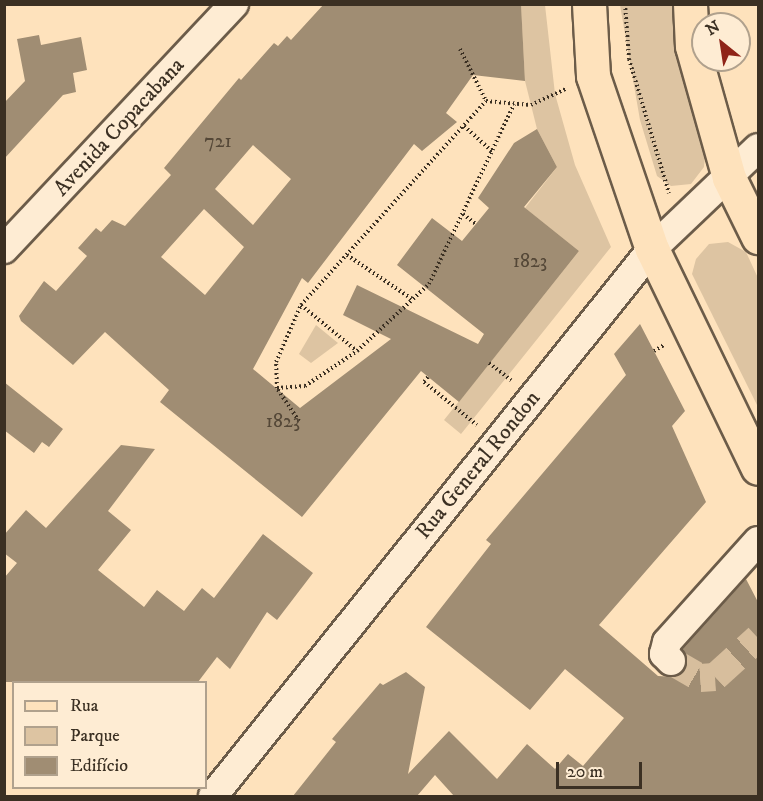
<!DOCTYPE html>
<html>
<head>
<meta charset="utf-8">
<style>
	body { margin:0 }
	#map { position:relative; width:763px; height:801px; overflow:hidden; background:#fee2bc; font-family:"IM FELL DW Pica",serif }
	div>[style] { position:absolute }
	.green>* { inset:0; background:#ddc4a2 }
	.building>* { inset:0; background:#a08d73 }
	.minor-tunnel>* { height:28px; margin-top:-14px; transform-origin:0; background:repeating-linear-gradient(90deg,#d7be9d 0 28px,transparent 0 42px) }
	.path>* { height:4px; margin-top:-2px; transform-origin:0; background:repeating-linear-gradient(90deg,#3b3023 0 1.5px,transparent 0 4.5px) }
	.roads { filter:drop-shadow(2px 0 #6c5c49) drop-shadow(-2px 0 #6c5c49) drop-shadow(0 2px #6c5c49) drop-shadow(0 -2px #6c5c49) }
	.minor>* { height:28px; margin:-14px; padding:0 14px; transform-origin:14px; border-radius:14px; background:#feecd3 }
	.major>* { height:33px; margin:-16.5px; padding:0 16.5px; transform-origin:16.5px; border-radius:16.5px; background:#fee2bc }
	span { translate:-50% -50%; white-space:nowrap; text-align:center; line-height:1.15; -webkit-text-stroke:4.5px #feecd3; paint-order:stroke }
	.number-label { font-size:20px; color:#544737 }
	.number-label span { -webkit-text-stroke-width:0 }
	.street-label { font-size:22px; color:#3b3023 }
	.frame { position:absolute; inset:0; border:6px solid #3b3023; pointer-events:none }
	.legend { position:absolute; left:12px; top:681px; width:195px; height:108px; box-sizing:border-box; background:#feecd3; border:2px solid #b0a18d; margin:0; padding:8px 10px; list-style:none; font-size:18px; color:#3b3023 }
	.legend li { display:flex; align-items:center; gap:12px; height:30px }
	.legend b { width:30px; border:2px solid #b0a18d }
	.north { position:absolute; left:691px; top:12px; width:60px; height:60px; box-sizing:border-box; background:#feecd3; border:2px solid #b0a18d; border-radius:50%; rotate:330deg; font-size:16px; font-weight:700; line-height:24px; text-align:center; color:#3b3023 }
	.north::after { content:''; display:block; margin:auto; width:21px; height:27px; background:#8f2418; clip-path:polygon(50% 0,100% 100%,50% 72%,0 100%) }
	.scale { position:absolute; left:556px; top:762px; width:86px; height:27px; box-sizing:border-box; border:3px solid #3b3023; border-top:0; padding-left:8px; font-size:18px; line-height:21px; white-space:nowrap; color:#3b3023; -webkit-text-stroke:4px #feecd3; paint-order:stroke }
</style>
</head>
<body>
<div id="map">
	<div class="green">
		<div style="clip-path:polygon(521px 5px,545px 5px,555px 94px,575px 165px,611px 247px,461px 434px,444px 420px,579px 251px,525px 208px,557px 167px,537px 129px,525px 81px)"></div>
		<div style="clip-path:polygon(620px 5px,674px 5px,682px 73px,705px 157px,704px 167px,691px 184px,671px 186px,657px 176px,640px 120px)"></div>
		<div style="clip-path:polygon(728px 242px,746px 252px,758px 278px,758px 407px,692px 274px,696px 259px,709px 244px)"></div>
		<div style="clip-path:polygon(316px 325px,338px 343px,311px 363px,299px 354px)"></div>
	</div>
	<div class="building">
		<div style="clip-path:polygon(evenodd,324px 4px,521px 4px,525px 81px,473px 75px,446px 113px,457px 122px,422px 151px,414px 144px,308px 283px,302px 278px,253px 369px,300px 408px,391px 339px,343px 315px,357px 285px,478px 344px,484px 334px,397px 265px,432px 218px,462px 241px,489px 208px,478px 198px,514px 143px,537px 129px,557px 167px,524px 207px,579px 251px,459px 402px,421px 371px,302px 517px,160px 402px,169px 390px,105px 332px,73px 365px,21px 321px,19px 316px,44px 281px,56px 291px,87px 256px,78px 248px,96px 228px,101px 232px,112px 220px,125px 226px,171px 175px,164px 168px,239px 78px,241px 80px,274px 43px,278px 46px,287px 36px,291px 40px,324px 4px,253px 145px,291px 179px,253px 225px,215px 189px,253px 145px,324px 4px,204px 209px,244px 247px,205px 295px,161px 257px,204px 209px)"></div>
		<div style="clip-path:polygon(39px 35px,41px 45px,81px 37px,87px 70px,73px 73px,76px 92px,63px 95px,4px 159px,4px 103px,25px 81px,17px 39px)"></div>
		<div style="clip-path:polygon(640px 324px,685px 411px,672px 426px,706px 502px,599px 625px,658px 676px,676px 677px,687px 665px,683px 649px,746px 579px,759px 604px,759px 796px,454px 796px,435px 775px,417px 796px,293px 796px,336px 742px,332px 739px,380px 683px,383px 685px,406px 672px,425px 687px,408px 774px,449px 731px,497px 779px,527px 744px,555px 769px,568px 754px,583px 766px,624px 718px,565px 669px,530px 710px,426px 627px,491px 544px,486px 540px,626px 375px,614px 354px)"></div>
		<div style="clip-path:polygon(4px 382px,63px 429px,49px 447px,42px 442px,34px 453px,4px 430px)"></div>
		<div style="clip-path:polygon(121px 445px,155px 449px,108px 511px,131px 530px,98px 570px,144px 607px,157px 590px,184px 611px,202px 588px,214px 598px,263px 534px,313px 573px,277px 620px,267px 612px,230px 669px,217px 657px,198px 682px,4px 682px,4px 578px,17px 563px,4px 553px,4px 535px,26px 510px,46px 528px)"></div>
	</div>
	<div class="minor-tunnel">
		<div style="left:671px;top:661px;width:34px;rotate:30deg"></div>
		<div style="left:700px;top:678px;width:15px;rotate:-4deg"></div>
		<div style="left:715px;top:677px;width:58px;rotate:-42.2deg"></div>
	</div>
	<div class="path">
		<div style="left:625px;top:4px;width:55px;rotate:85.8deg"></div>
		<div style="left:629px;top:59px;width:140px;rotate:73.4deg"></div>
		<div style="left:460px;top:49px;width:58px;rotate:63.4deg"></div>
		<div style="left:486px;top:101px;width:45px;rotate:5.1deg"></div>
		<div style="left:531px;top:105px;width:38px;rotate:-25deg"></div>
		<div style="left:464px;top:126px;width:38px;rotate:42deg"></div>
		<div style="left:463px;top:214px;width:16px;rotate:38deg"></div>
		<div style="left:347px;top:255px;width:78px;rotate:34.1deg"></div>
		<div style="left:301px;top:305px;width:72px;rotate:39.4deg"></div>
		<div style="left:654px;top:351px;width:12px;rotate:-31deg"></div>
		<div style="left:489px;top:363px;width:28px;rotate:38deg"></div>
		<div style="left:428px;top:377px;width:6px;rotate:129deg"></div>
		<div style="left:424px;top:382px;width:68px;rotate:39.1deg"></div>
		<div style="left:277px;top:388px;width:28px;rotate:-4deg"></div>
		<div style="left:305px;top:386px;width:63px;rotate:-33.9deg"></div>
		<div style="left:357px;top:351px;width:98px;rotate:-42.9deg"></div>
		<div style="left:429px;top:284px;width:199px;rotate:-64.7deg"></div>
		<div style="left:299px;top:421px;width:40px;rotate:-124deg"></div>
		<div style="left:277px;top:388px;width:26px;rotate:-92deg"></div>
		<div style="left:276px;top:362px;width:62px;rotate:-66.3deg"></div>
		<div style="left:301px;top:305px;width:275px;rotate:-47.8deg"></div>
	</div>
	<div class="roads">
		<div class="minor">
			<div style="left:4px;top:249px;width:336px;rotate:-46.8deg"></div>
			<div style="left:671px;top:661px;width:10px;rotate:-135deg"></div>
			<div style="left:664px;top:654px;width:12px;rotate:-76deg"></div>
			<div style="left:667px;top:642px;width:136px;rotate:-48deg"></div>
			<div style="left:213px;top:796px;width:701px;rotate:-51.25deg"></div>
			<div style="left:652px;top:249px;width:146px;rotate:-43.6deg"></div>
		</div>
		<div class="major">
			<div style="left:589px;top:4px;width:72px;rotate:86.8deg"></div>
			<div style="left:593px;top:76px;width:183px;rotate:71.2deg"></div>
			<div style="left:652px;top:249px;width:243px;rotate:64.2deg"></div>
			<div style="left:690px;top:4px;width:42px;rotate:87.3deg"></div>
			<div style="left:692px;top:46px;width:137px;rotate:74.3deg"></div>
			<div style="left:729px;top:178px;width:66px;rotate:63.8deg"></div>
		</div>
	</div>
	<div class="number-label">
		<span style="left:218px;top:141px">721</span>
		<span style="left:530px;top:261px">1823</span>
		<span style="left:283px;top:421px">1823</span>
	</div>
	<div class="street-label">
		<span style="left:119px;top:127px;rotate:-47deg">Avenida Copacabana</span>
		<span style="left:478px;top:465px;rotate:-51deg">Rua General Rondon</span>
	</div>
	<div class="frame"></div>
	<ul class="legend">
	<li><b style="height:8px;background:#fee2bc"></b>Rua</li>
	<li><b style="height:16px;background:#ddc4a2"></b>Parque</li>
	<li><b style="height:16px;background:#a08d73"></b>Edifício</li>
	</ul>
	<div class="north">N</div>
	<div class="scale">20 m</div>
</div>
</body>
</html>
